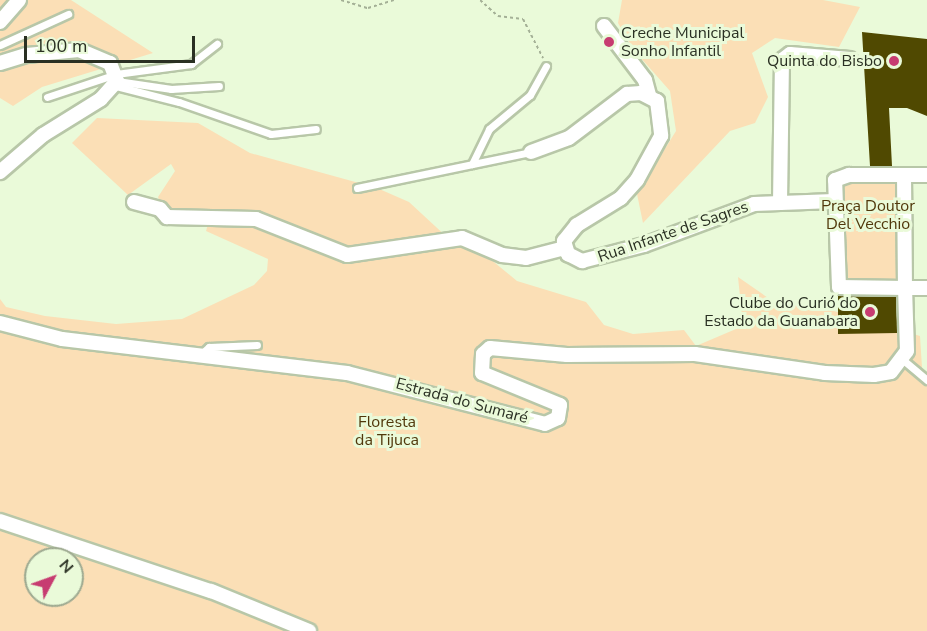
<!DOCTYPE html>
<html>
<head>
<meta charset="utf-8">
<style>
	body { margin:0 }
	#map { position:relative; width:927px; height:631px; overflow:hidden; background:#eafad9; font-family:"Nunito Sans",sans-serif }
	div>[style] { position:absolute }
	.green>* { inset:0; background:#fbdfb6 }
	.building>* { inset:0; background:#504901 }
	.path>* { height:2px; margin-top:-1px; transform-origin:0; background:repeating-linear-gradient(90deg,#a4b096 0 3px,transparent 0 6px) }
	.roads { filter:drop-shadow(2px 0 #b8c7a8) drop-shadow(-2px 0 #b8c7a8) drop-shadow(0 2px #b8c7a8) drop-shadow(0 -2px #b8c7a8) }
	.service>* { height:7px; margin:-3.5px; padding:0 3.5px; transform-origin:3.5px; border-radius:3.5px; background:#fff }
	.minor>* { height:14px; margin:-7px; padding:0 7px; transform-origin:7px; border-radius:7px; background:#fff }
	.dots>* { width:16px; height:16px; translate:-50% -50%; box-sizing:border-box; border:3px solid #eafad9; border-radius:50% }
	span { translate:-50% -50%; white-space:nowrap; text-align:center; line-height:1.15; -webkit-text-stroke:6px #eafad9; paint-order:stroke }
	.poi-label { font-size:16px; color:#2a3023 }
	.left { translate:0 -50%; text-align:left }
	.right { translate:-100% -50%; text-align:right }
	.park-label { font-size:16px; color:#51380b }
	.street-label { font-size:16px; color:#2a3023 }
	.north { position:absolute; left:24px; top:547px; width:60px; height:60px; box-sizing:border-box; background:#eafad9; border:2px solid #9da990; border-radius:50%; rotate:49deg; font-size:16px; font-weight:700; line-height:24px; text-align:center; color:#2a3023 }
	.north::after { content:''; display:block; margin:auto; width:21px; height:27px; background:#c73c71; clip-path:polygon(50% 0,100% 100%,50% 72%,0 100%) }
	.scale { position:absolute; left:24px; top:36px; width:171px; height:27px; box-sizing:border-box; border:3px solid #2a3023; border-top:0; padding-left:8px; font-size:18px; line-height:21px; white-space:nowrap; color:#2a3023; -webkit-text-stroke:4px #eafad9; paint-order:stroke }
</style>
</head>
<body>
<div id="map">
	<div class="green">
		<div style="clip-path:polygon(0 0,71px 0,153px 53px,42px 87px,13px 106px,0 98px)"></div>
		<div style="clip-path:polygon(622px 0,823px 0,860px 7px,839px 47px,775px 38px,752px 53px,768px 97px,755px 123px,730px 131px,643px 223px,637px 194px,676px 131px,670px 91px,633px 49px,618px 23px)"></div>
		<div style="clip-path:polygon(evenodd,97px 118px,198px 123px,250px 153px,377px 188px,409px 202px,449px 239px,472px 244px,517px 281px,586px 302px,604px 325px,633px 334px,684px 330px,696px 346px,743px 326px,738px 277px,774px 302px,834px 311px,920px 336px,923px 383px,927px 386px,927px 631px,0 631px,0 299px,6px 307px,45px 316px,116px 324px,182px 319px,254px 285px,267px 271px,268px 259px,206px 231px,210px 218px,166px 216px,158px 197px,175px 171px,171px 164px,128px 195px,72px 143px,97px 118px,36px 559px,72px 559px,72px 595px,36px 595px,36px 559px)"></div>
		<div style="clip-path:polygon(898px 179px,900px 279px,842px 282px,838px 180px)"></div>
	</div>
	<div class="building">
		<div style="clip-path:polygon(862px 32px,927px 39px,927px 116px,907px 108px,889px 108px,892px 166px,870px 166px)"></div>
		<div style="clip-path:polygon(838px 296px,896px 297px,897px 333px,838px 334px)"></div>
	</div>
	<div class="path">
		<div style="left:341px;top:0;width:28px;rotate:17deg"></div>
		<div style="left:368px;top:8px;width:27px;rotate:-17deg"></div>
		<div style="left:480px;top:0;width:24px;rotate:42deg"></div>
		<div style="left:498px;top:16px;width:25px;rotate:7deg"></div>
		<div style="left:523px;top:19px;width:44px;rotate:62.9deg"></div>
	</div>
	<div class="roads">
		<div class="service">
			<div style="left:0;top:45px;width:75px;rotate:-24.5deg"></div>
			<div style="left:117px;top:81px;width:55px;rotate:8.4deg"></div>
			<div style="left:171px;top:89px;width:48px;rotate:-3.6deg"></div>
			<div style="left:116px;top:86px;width:65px;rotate:14.3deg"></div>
			<div style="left:179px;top:102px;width:97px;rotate:19.2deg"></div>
			<div style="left:271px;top:134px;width:45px;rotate:-6.3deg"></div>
			<div style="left:47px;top:97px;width:73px;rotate:-18.4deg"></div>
			<div style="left:116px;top:74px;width:76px;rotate:-7.6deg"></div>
			<div style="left:191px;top:64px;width:33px;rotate:-38deg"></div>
			<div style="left:472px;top:164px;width:39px;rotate:-64deg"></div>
			<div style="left:489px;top:129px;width:53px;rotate:-39.7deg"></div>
			<div style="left:530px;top:95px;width:33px;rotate:-61deg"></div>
			<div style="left:357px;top:188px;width:178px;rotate:-11.7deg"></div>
			<div style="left:200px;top:355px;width:12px;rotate:-42deg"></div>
			<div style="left:209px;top:347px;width:48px;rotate:-2.4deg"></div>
			<div style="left:902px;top:359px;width:33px;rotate:40deg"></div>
		</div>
		<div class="minor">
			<div style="left:0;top:22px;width:29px;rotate:-49deg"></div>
			<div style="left:604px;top:26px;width:68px;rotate:52.8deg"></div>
			<div style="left:645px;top:80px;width:16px;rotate:75deg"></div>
			<div style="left:0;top:63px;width:28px;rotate:-17deg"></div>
			<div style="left:27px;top:55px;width:52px;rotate:-5.5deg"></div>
			<div style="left:79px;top:50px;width:34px;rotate:23deg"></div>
			<div style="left:110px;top:63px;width:19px;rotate:69deg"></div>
			<div style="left:117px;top:81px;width:24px;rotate:132deg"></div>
			<div style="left:101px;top:99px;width:68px;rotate:148.2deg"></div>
			<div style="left:43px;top:135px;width:57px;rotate:139.3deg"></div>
			<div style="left:531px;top:152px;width:40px;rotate:-20.2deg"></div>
			<div style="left:569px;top:138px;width:73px;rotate:-37.2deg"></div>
			<div style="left:627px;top:94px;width:14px;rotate:-4deg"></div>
			<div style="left:641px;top:93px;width:18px;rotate:27deg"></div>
			<div style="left:657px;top:101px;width:35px;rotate:83deg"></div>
			<div style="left:661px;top:136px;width:50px;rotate:118.6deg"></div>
			<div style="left:637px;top:180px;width:24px;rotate:132deg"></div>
			<div style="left:621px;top:198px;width:52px;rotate:148.5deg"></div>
			<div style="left:577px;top:225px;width:21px;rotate:129deg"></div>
			<div style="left:564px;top:241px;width:14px;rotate:73deg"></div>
			<div style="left:568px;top:254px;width:16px;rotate:27deg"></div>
			<div style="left:582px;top:261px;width:64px;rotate:-14.5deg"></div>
			<div style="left:644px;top:245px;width:117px;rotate:-20.4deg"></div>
			<div style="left:754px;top:204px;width:80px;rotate:-2.1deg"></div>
			<div style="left:904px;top:175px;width:113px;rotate:89.5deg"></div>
			<div style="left:905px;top:288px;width:66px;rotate:-179.1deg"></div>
			<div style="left:839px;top:287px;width:107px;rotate:-92.1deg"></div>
			<div style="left:835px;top:180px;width:15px;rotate:-20deg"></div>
			<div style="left:849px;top:175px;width:78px"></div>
			<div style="left:134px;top:202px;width:27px;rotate:15deg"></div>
			<div style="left:160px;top:209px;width:11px;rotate:49deg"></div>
			<div style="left:167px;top:217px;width:89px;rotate:1.3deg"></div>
			<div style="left:256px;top:219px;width:98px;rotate:21.6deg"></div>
			<div style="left:347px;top:255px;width:116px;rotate:-8.4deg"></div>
			<div style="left:462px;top:238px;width:43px;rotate:23deg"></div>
			<div style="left:502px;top:255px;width:24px;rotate:7deg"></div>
			<div style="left:526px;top:258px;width:40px;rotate:-14.4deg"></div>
			<div style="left:780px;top:203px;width:143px;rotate:-89.2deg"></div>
			<div style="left:782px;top:60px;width:10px;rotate:-37deg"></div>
			<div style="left:790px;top:54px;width:60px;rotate:4.8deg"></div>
			<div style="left:0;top:323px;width:64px;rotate:14.5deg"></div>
			<div style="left:62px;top:339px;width:287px;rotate:6.8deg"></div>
			<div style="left:347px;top:373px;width:204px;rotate:14.4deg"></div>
			<div style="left:545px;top:424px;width:14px;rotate:-25deg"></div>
			<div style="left:558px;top:418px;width:13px;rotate:-81deg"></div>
			<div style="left:560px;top:405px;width:84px;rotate:-157.7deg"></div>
			<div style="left:482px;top:373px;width:19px;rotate:-87deg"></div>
			<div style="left:483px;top:354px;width:9px;rotate:-41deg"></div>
			<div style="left:490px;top:348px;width:77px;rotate:5.2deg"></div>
			<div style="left:567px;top:355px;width:128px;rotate:-0.4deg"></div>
			<div style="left:695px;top:354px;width:131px;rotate:8.3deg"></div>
			<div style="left:825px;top:373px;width:49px;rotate:2.3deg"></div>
			<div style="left:874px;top:375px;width:17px;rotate:-10deg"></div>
			<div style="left:891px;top:372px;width:26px;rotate:-53deg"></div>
			<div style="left:907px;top:351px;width:63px;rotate:-91.8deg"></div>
			<div style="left:905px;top:288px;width:22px"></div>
			<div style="left:0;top:521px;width:222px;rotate:18.4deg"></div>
			<div style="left:211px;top:591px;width:106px;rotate:22.2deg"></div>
		</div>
	</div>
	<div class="dots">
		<div style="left:609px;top:42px;background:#c73c71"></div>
		<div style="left:894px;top:61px;background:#c73c71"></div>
		<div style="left:870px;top:312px;background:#c73c71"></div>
	</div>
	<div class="poi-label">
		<span class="left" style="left:621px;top:42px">Creche Municipal<br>Sonho Infantil</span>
		<span class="right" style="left:882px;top:61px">Quinta do Bisbo</span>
		<span class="right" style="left:858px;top:312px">Clube do Curió do<br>Estado da Guanabara</span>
	</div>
	<div class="park-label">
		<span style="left:868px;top:215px">Praça Doutor<br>Del Vecchio</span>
		<span style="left:387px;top:431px">Floresta<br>da Tijuca</span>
	</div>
	<div class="street-label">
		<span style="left:673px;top:232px;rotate:-19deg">Rua Infante de Sagres</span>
		<span style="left:462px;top:401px;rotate:15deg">Estrada do Sumaré</span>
	</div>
	<div class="north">N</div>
	<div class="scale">100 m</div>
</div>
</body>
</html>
